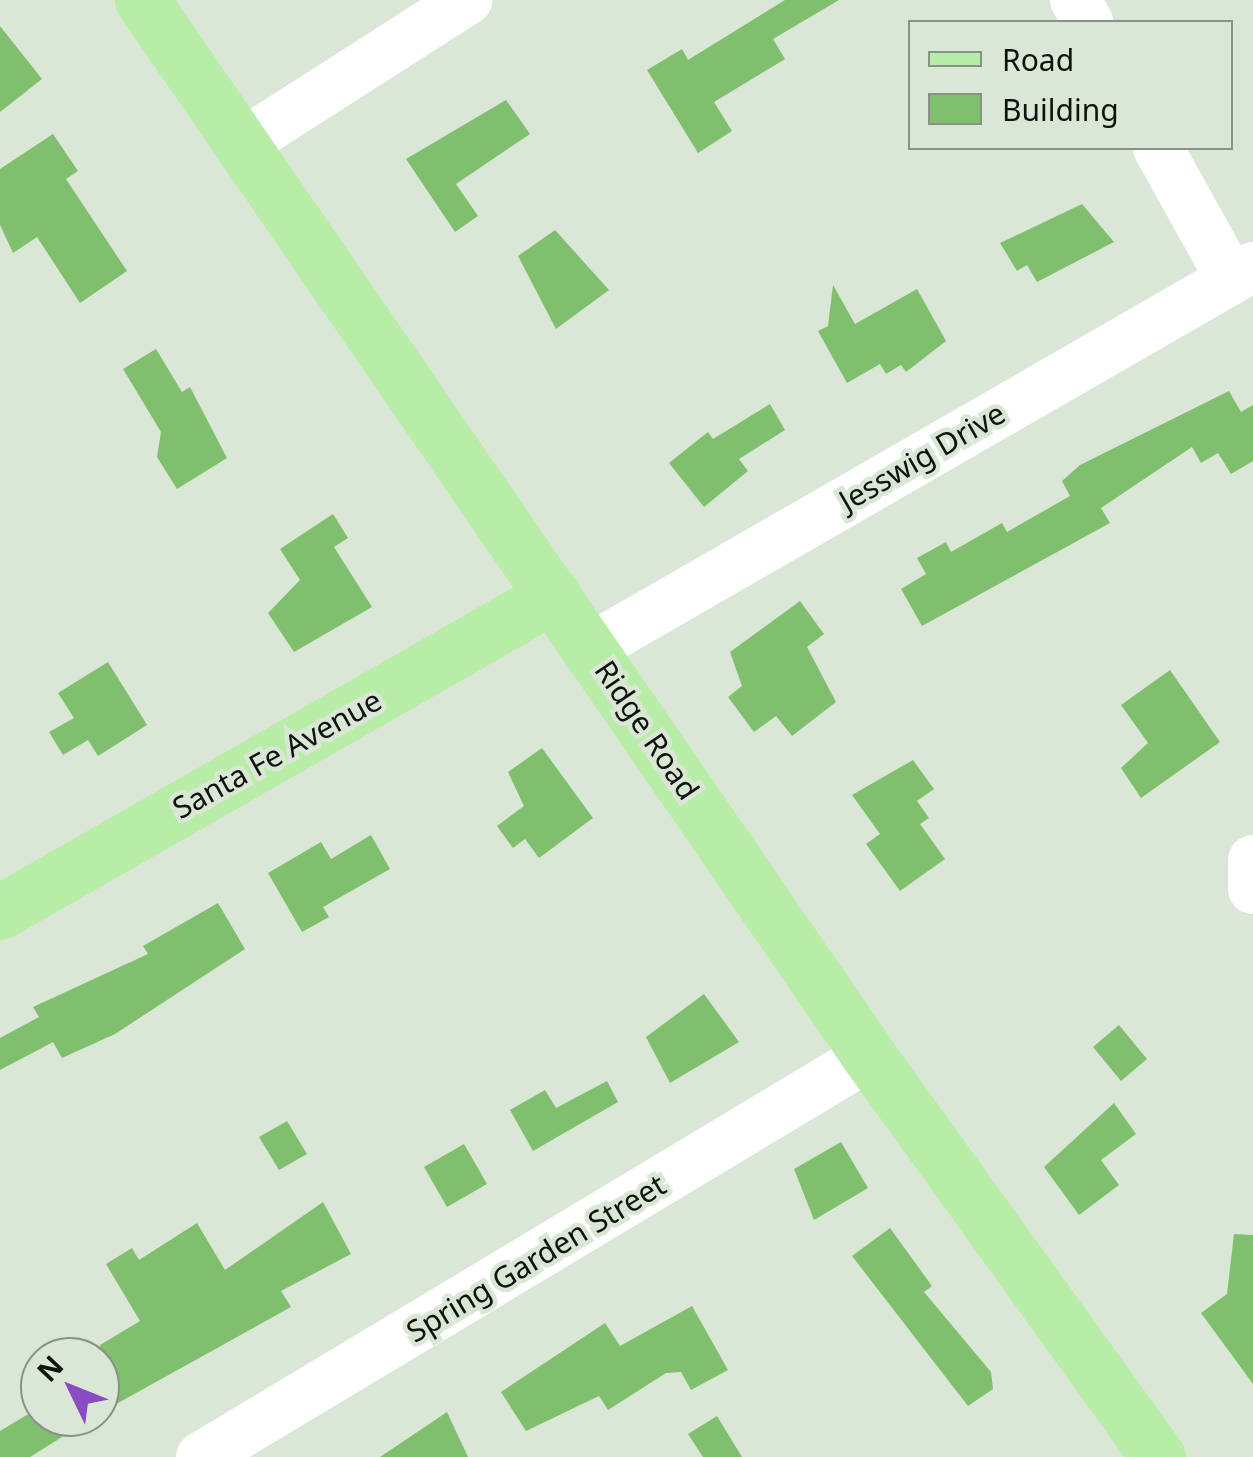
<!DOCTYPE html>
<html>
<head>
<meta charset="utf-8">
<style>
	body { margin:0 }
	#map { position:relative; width:1253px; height:1457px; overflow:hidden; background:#dae7d6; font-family:"Noto Sans",sans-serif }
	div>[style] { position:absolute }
	.building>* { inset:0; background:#80bf6d }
	.minor>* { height:50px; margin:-25px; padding:0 25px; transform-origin:25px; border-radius:25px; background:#fff }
	.major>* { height:55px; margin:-27.5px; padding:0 27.5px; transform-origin:27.5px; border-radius:27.5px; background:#b8eda7 }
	span { translate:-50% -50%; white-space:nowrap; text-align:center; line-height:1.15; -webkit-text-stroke:9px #dae7d6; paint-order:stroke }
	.street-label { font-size:30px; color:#0e130d }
	.legend { position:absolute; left:908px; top:20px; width:325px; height:130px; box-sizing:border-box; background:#dae7d6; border:2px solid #889286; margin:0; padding:12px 18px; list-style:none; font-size:30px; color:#0e130d }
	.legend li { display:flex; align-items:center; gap:20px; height:50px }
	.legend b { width:50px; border:2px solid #889286 }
	.north { position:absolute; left:20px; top:1337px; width:100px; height:100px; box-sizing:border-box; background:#dae7d6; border:2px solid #889286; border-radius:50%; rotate:313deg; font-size:28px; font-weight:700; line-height:40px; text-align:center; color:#0e130d }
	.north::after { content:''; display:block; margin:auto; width:35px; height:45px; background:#894cc2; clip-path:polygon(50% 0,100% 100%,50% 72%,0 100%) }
</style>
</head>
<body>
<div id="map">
	<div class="building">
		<div style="clip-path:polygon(785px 0,839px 0,773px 39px,785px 59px,714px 102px,732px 131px,698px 153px,647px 70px,682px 49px,688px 60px)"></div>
		<div style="clip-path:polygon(0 26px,42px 79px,0 112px)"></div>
		<div style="clip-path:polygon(506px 100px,530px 134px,456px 184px,478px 216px,455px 232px,406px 159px)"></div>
		<div style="clip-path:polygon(53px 134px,78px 171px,66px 179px,127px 271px,80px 303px,37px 237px,13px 253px,0 225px,0 169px)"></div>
		<div style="clip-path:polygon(1082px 204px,1114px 242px,1037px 282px,1027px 265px,1017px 271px,1000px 243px)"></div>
		<div style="clip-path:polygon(555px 230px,609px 290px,556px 329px,518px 256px)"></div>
		<div style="clip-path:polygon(833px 285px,855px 324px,917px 289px,946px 341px,906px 372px,901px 365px,886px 374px,880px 364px,847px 383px,818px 331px,828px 326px)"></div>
		<div style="clip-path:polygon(156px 349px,182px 392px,190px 387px,227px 458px,177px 489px,157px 457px,161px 432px,123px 369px)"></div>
		<div style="clip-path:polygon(1229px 391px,1241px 412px,1253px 405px,1253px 461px,1231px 474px,1218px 453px,1201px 463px,1192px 447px,1101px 508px,1110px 523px,922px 626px,901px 589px,926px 574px,917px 558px,946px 542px,951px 552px,1002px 523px,1007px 532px,1070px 496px,1062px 481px,1080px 465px)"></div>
		<div style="clip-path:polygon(770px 404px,785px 430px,739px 459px,748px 471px,704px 507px,669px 463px,708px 432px,713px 439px)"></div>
		<div style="clip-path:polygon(333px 514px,348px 538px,334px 547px,372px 607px,294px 652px,268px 613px,300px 580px,280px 549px)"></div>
		<div style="clip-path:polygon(800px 601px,824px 634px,807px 647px,836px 702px,792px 736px,776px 716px,754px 732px,728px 697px,742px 686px,730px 652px)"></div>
		<div style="clip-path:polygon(108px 662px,147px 725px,98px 756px,88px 740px,63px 755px,49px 732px,74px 718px,58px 693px)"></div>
		<div style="clip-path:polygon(1170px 670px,1220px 742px,1141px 798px,1121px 768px,1148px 743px,1121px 705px)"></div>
		<div style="clip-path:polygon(542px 748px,593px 818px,539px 858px,525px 839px,513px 848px,497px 826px,524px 806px,508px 772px)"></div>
		<div style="clip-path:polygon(913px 760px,934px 789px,917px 801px,929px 818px,920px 824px,945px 859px,900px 891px,866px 844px,880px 834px,852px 795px)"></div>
		<div style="clip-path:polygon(371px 835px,390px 869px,323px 907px,329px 917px,302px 932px,268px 873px,321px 842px,331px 859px)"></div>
		<div style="clip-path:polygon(218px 903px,245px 949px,115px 1034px,62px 1058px,53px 1042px,0 1070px,0 1038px,39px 1017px,33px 1007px,148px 954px,143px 946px)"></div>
		<div style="clip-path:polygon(704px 994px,739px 1042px,670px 1083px,646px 1037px)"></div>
		<div style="clip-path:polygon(1119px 1025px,1147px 1059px,1121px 1081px,1093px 1047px)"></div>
		<div style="clip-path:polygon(607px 1081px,618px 1102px,533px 1151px,510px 1110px,545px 1090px,556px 1108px)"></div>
		<div style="clip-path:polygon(1114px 1103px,1136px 1134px,1101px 1160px,1119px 1185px,1079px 1215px,1044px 1167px)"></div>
		<div style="clip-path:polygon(287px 1121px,307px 1154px,279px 1170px,259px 1137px)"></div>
		<div style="clip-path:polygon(841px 1142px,868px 1188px,814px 1220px,794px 1169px)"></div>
		<div style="clip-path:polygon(464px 1144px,487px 1184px,447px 1207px,424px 1167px)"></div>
		<div style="clip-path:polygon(323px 1202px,351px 1254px,281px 1291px,291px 1307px,100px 1413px,100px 1345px,140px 1321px,106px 1264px,132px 1248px,139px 1260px,197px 1223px,225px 1270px)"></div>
		<div style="clip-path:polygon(890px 1228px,932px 1286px,924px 1292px,991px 1372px,993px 1389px,968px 1406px,852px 1256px)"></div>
		<div style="clip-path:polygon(1234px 1234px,1253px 1235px,1253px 1384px,1201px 1313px,1227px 1294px)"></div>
		<div style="clip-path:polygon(692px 1306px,728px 1370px,691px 1390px,681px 1372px,666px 1373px,608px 1410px,599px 1396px,526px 1431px,501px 1392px,605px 1323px,620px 1346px)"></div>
		<div style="clip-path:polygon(40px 1407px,40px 1417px,94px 1417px,30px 1457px,0 1457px,0 1431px)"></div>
		<div style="clip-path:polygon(447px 1412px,468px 1457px,380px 1457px)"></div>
		<div style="clip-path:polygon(717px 1416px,742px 1457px,703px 1457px,688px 1434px)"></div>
	</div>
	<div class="minor">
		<div style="left:1075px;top:0;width:26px;rotate:59deg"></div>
		<div style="left:245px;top:142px;width:264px;rotate:-32.6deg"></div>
		<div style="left:1158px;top:148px;width:150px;rotate:60.9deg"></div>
		<div style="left:591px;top:648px;width:764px;rotate:-29.92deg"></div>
		<div style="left:1253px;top:860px;width:29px;rotate:90deg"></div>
		<div style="left:201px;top:1457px;width:779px;rotate:-30.98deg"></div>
	</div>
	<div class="major">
		<div style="left:142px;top:0;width:1282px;rotate:55.45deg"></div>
		<div style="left:869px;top:1056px;width:494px;rotate:54.2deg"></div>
		<div style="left:0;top:912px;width:638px;rotate:-29.78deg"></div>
	</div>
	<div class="street-label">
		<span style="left:922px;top:457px;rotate:-30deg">Jesswig Drive</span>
		<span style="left:647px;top:730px;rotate:56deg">Ridge Road</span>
		<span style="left:277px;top:754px;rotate:-29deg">Santa Fe Avenue</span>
		<span style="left:536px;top:1258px;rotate:-31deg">Spring Garden Street</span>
	</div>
	<ul class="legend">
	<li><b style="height:12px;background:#b8eda7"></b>Road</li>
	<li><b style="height:28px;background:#80bf6d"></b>Building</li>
	</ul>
	<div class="north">N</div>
</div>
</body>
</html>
